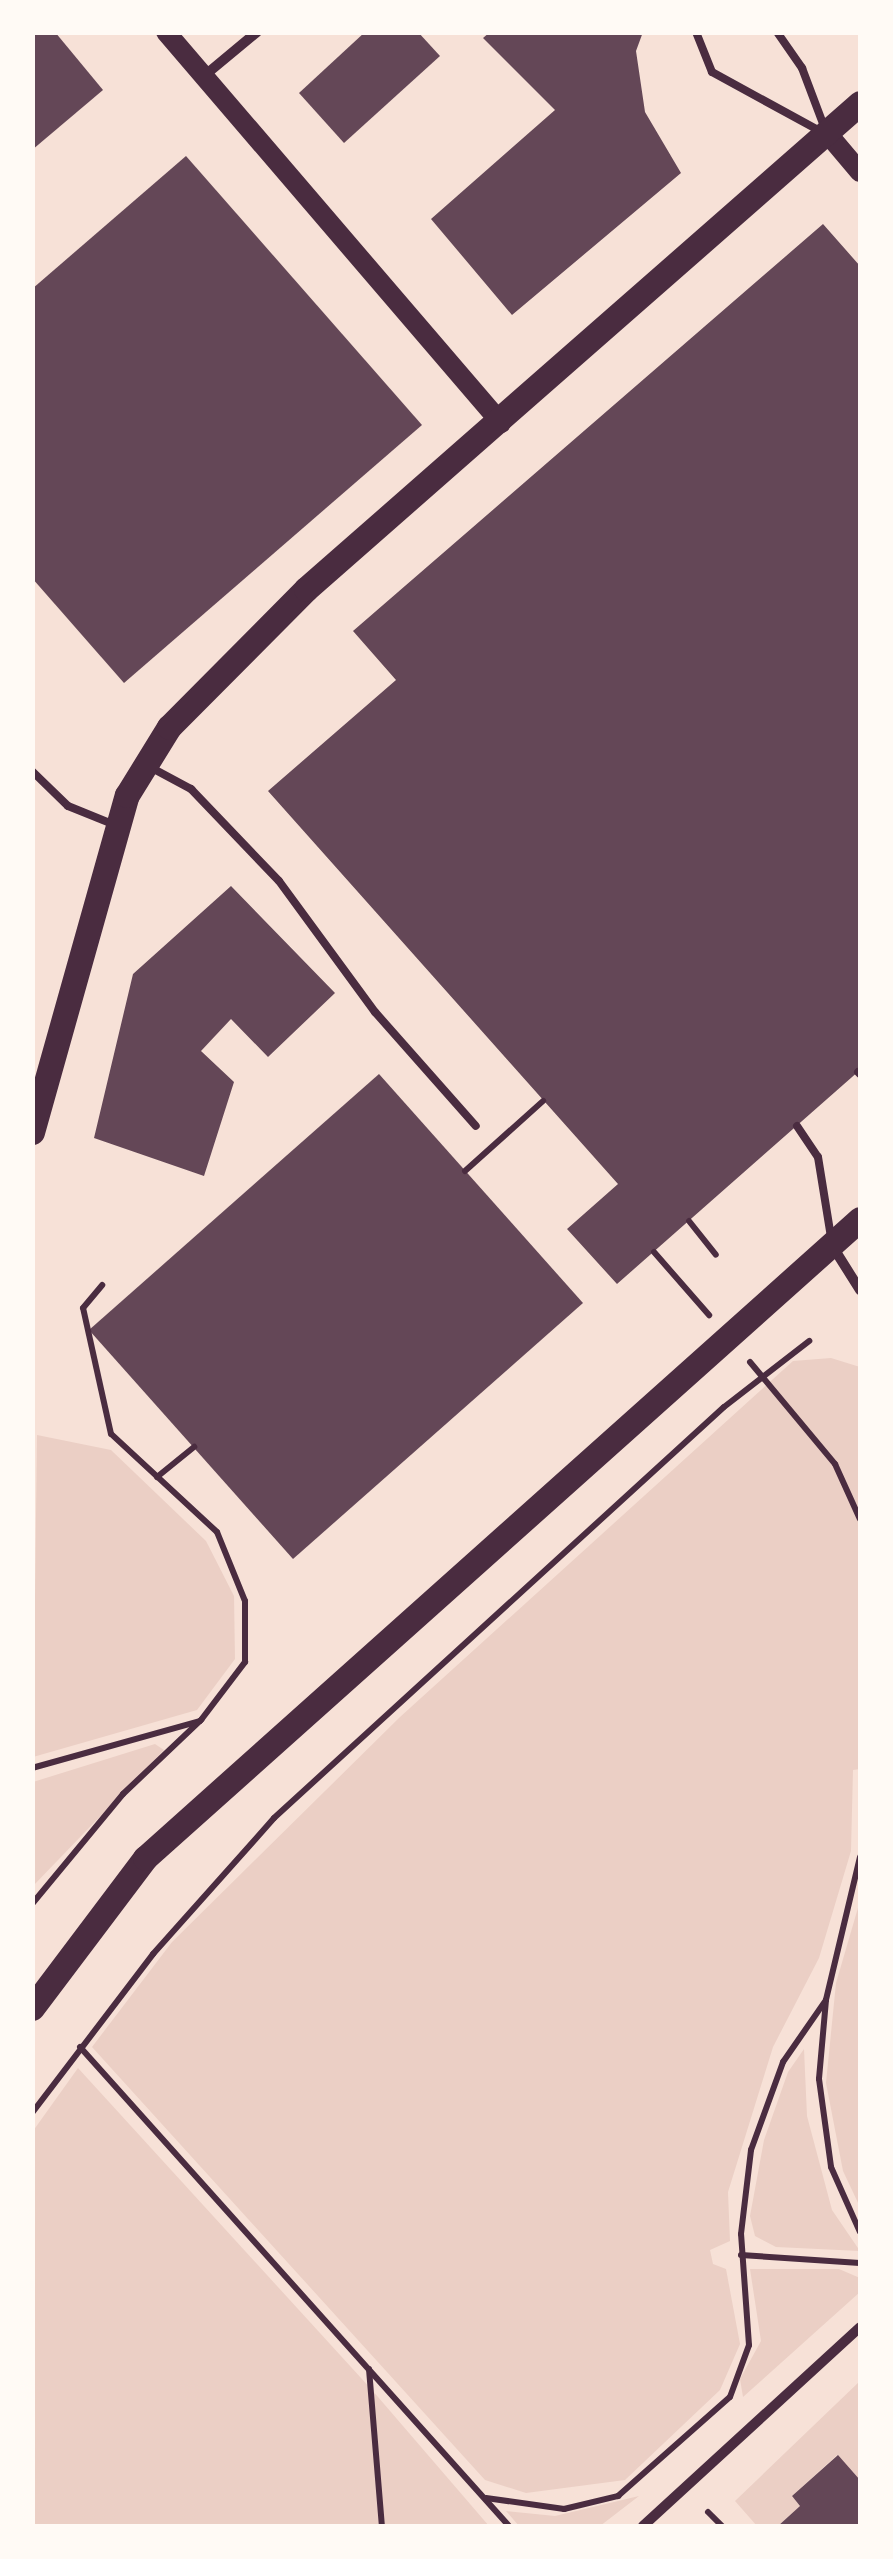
<!DOCTYPE html>
<html>
<head>
<meta charset="utf-8">
<style>
	body { margin:0 }
	#map { position:relative; width:893px; height:2559px; overflow:hidden; background:#f7e1d7; font-family:Rubik,sans-serif }
	div>[style] { position:absolute }
	.green>* { inset:0; background:#ebcfc5 }
	.building>* { inset:0; background:#644757 }
	.path>* { height:6px; margin:-3px; padding:0 3px; transform-origin:3px; border-radius:3px; background:#4a2c40 }
	.service>* { height:8px; margin:-4px; padding:0 4px; transform-origin:4px; border-radius:4px; background:#4a2c40 }
	.minor>* { height:10px; margin:-5px; padding:0 5px; transform-origin:5px; border-radius:5px; background:#4a2c40 }
	.secondary>* { height:20px; margin:-10px; padding:0 10px; transform-origin:10px; border-radius:10px; background:#4a2c40 }
	.primary>* { height:25px; margin:-12.5px; padding:0 12.5px; transform-origin:12.5px; border-radius:12.5px; background:#4a2c40 }
	span { translate:-50% -50%; white-space:nowrap; text-align:center; line-height:1.15; -webkit-text-stroke:9px #fffaf5; paint-order:stroke }
	.frame { position:absolute; inset:0; border:35px solid #fffaf5; pointer-events:none }
</style>
</head>
<body>
<div id="map">
	<div class="green">
		<div style="clip-path:polygon(831px 1358px,860px 1367px,860px 1769px,853px 1770px,851px 1851px,819px 1958px,773px 2047px,728px 2192px,730px 2241px,710px 2250px,713px 2264px,726px 2269px,740px 2344px,720px 2390px,625px 2480px,526px 2493px,485px 2480px,92px 2047px,172px 1942px,400px 1717px,793px 1361px)"></div>
		<div style="clip-path:polygon(37px 1435px,111px 1450px,206px 1541px,234px 1596px,235px 1659px,197px 1710px,33px 1757px)"></div>
		<div style="clip-path:polygon(155px 1744px,164px 1750px,33px 1886px,33px 1782px)"></div>
		<div style="clip-path:polygon(860px 1901px,860px 2207px,843px 2171px,826px 2083px,836px 1983px)"></div>
		<div style="clip-path:polygon(804px 2049px,807px 2116px,832px 2210px,860px 2251px,776px 2247px,755px 2236px,750px 2216px,764px 2140px,788px 2072px)"></div>
		<div style="clip-path:polygon(78px 2068px,372px 2390px,489px 2526px,33px 2526px,33px 2131px)"></div>
		<div style="clip-path:polygon(750px 2269px,839px 2269px,860px 2278px,860px 2292px,743px 2397px,740px 2379px,761px 2341px)"></div>
		<div style="clip-path:polygon(860px 2381px,860px 2480px,837px 2455px,792px 2496px,800px 2506px,778px 2526px,757px 2526px,735px 2501px)"></div>
		<div style="clip-path:polygon(639px 2496px,600px 2526px,519px 2526px,506px 2511px,555px 2516px)"></div>
	</div>
	<div class="building">
		<div style="clip-path:polygon(32px 32px,55px 32px,103px 90px,32px 150px)"></div>
		<div style="clip-path:polygon(365px 32px,418px 32px,440px 56px,344px 143px,299px 93px)"></div>
		<div style="clip-path:polygon(490px 32px,643px 32px,636px 51px,645px 112px,681px 173px,512px 315px,431px 219px,555px 110px,483px 38px)"></div>
		<div style="clip-path:polygon(186px 156px,422px 425px,124px 683px,32px 578px,32px 289px)"></div>
		<div style="clip-path:polygon(823px 224px,860px 266px,860px 1070px,617px 1284px,567px 1229px,618px 1184px,268px 791px,396px 680px,353px 631px)"></div>
		<div style="clip-path:polygon(231px 886px,335px 993px,268px 1057px,231px 1019px,201px 1051px,234px 1082px,204px 1176px,94px 1138px,133px 974px)"></div>
		<div style="clip-path:polygon(379px 1074px,583px 1303px,293px 1559px,89px 1330px)"></div>
		<div style="clip-path:polygon(838px 2455px,860px 2480px,860px 2526px,778px 2526px,800px 2506px,792px 2496px)"></div>
	</div>
	<div class="path">
		<div style="left:465px;top:1171px;width:105px;rotate:-41.9deg"></div>
		<div style="left:689px;top:1221px;width:43px;rotate:51.5deg"></div>
		<div style="left:654px;top:1252px;width:84px;rotate:48.9deg"></div>
		<div style="left:750px;top:1362px;width:133px;rotate:50.2deg"></div>
		<div style="left:835px;top:1464px;width:60px;rotate:65.6deg"></div>
		<div style="left:157px;top:1477px;width:48px;rotate:-39deg"></div>
		<div style="left:32px;top:1768px;width:174px;rotate:-15.6deg"></div>
		<div style="left:860px;top:1857px;width:147px;rotate:103.4deg"></div>
		<div style="left:826px;top:2000px;width:79px;rotate:95.1deg"></div>
		<div style="left:819px;top:2079px;width:89px;rotate:82.2deg"></div>
		<div style="left:831px;top:2167px;width:71px;rotate:66deg"></div>
		<div style="left:32px;top:1904px;width:143px;rotate:-50.4deg"></div>
		<div style="left:123px;top:1794px;width:108px;rotate:-43.5deg"></div>
		<div style="left:201px;top:1720px;width:73px;rotate:-52.8deg"></div>
		<div style="left:245px;top:1662px;width:61px;rotate:-90deg"></div>
		<div style="left:245px;top:1601px;width:74px;rotate:-112.1deg"></div>
		<div style="left:217px;top:1532px;width:144px;rotate:-137.2deg"></div>
		<div style="left:111px;top:1434px;width:129px;rotate:-102.5deg"></div>
		<div style="left:83px;top:1308px;width:30px;rotate:-50deg"></div>
		<div style="left:80px;top:2047px;width:643px;rotate:48.15deg"></div>
		<div style="left:32px;top:2113px;width:200px;rotate:-52.7deg"></div>
		<div style="left:153px;top:1954px;width:182px;rotate:-48.3deg"></div>
		<div style="left:274px;top:1818px;width:609px;rotate:-42.41deg"></div>
		<div style="left:724px;top:1407px;width:108px;rotate:-37.8deg"></div>
		<div style="left:741px;top:2255px;width:119px;rotate:3.8deg"></div>
		<div style="left:369px;top:2369px;width:158px;rotate:85.3deg"></div>
		<div style="left:486px;top:2498px;width:79px;rotate:8deg"></div>
		<div style="left:564px;top:2509px;width:56px;rotate:-13.5deg"></div>
		<div style="left:618px;top:2496px;width:149px;rotate:-41.5deg"></div>
		<div style="left:730px;top:2397px;width:55px;rotate:-69.9deg"></div>
		<div style="left:749px;top:2345px;width:111px;rotate:-94.1deg"></div>
		<div style="left:741px;top:2234px;width:85px;rotate:-83.2deg"></div>
		<div style="left:751px;top:2150px;width:94px;rotate:-70deg"></div>
		<div style="left:783px;top:2062px;width:75px;rotate:-55.3deg"></div>
		<div style="left:708px;top:2512px;width:20px;rotate:45deg"></div>
	</div>
	<div class="service">
		<div style="left:696px;top:32px;width:43px;rotate:68.2deg"></div>
		<div style="left:712px;top:72px;width:121px;rotate:28.7deg"></div>
		<div style="left:777px;top:32px;width:44px;rotate:55.2deg"></div>
		<div style="left:802px;top:68px;width:65px;rotate:69.3deg"></div>
		<div style="left:150px;top:767px;width:47px;rotate:28.2deg"></div>
		<div style="left:191px;top:789px;width:127px;rotate:46.3deg"></div>
		<div style="left:279px;top:881px;width:162px;rotate:53.8deg"></div>
		<div style="left:375px;top:1012px;width:152px;rotate:48.5deg"></div>
		<div style="left:32px;top:771px;width:50px;rotate:44.2deg"></div>
		<div style="left:68px;top:806px;width:51px;rotate:22deg"></div>
		<div style="left:858px;top:1072px;width:3px;rotate:45deg"></div>
		<div style="left:797px;top:1126px;width:37px;rotate:56deg"></div>
		<div style="left:818px;top:1157px;width:81px;rotate:80.8deg"></div>
	</div>
	<div class="minor">
		<div style="left:204px;top:76px;width:69px;rotate:-39.7deg"></div>
		<div style="left:833px;top:1247px;width:51px;rotate:57.9deg"></div>
		<div style="left:643px;top:2526px;width:294px;rotate:-42.5deg"></div>
	</div>
	<div class="secondary">
		<div style="left:166px;top:32px;width:515px;rotate:49.41deg"></div>
		<div style="left:827px;top:133px;width:51px;rotate:49.8deg"></div>
	</div>
	<div class="primary">
		<div style="left:32px;top:1132px;width:350px;rotate:-74.3deg"></div>
		<div style="left:127px;top:795px;width:80px;rotate:-58.3deg"></div>
		<div style="left:169px;top:727px;width:194px;rotate:-45.2deg"></div>
		<div style="left:306px;top:589px;width:737px;rotate:-41.26deg"></div>
		<div style="left:32px;top:2008px;width:188px;rotate:-53deg"></div>
		<div style="left:145px;top:1858px;width:959px;rotate:-41.79deg"></div>
	</div>
	<div class="frame"></div>
</div>
</body>
</html>
